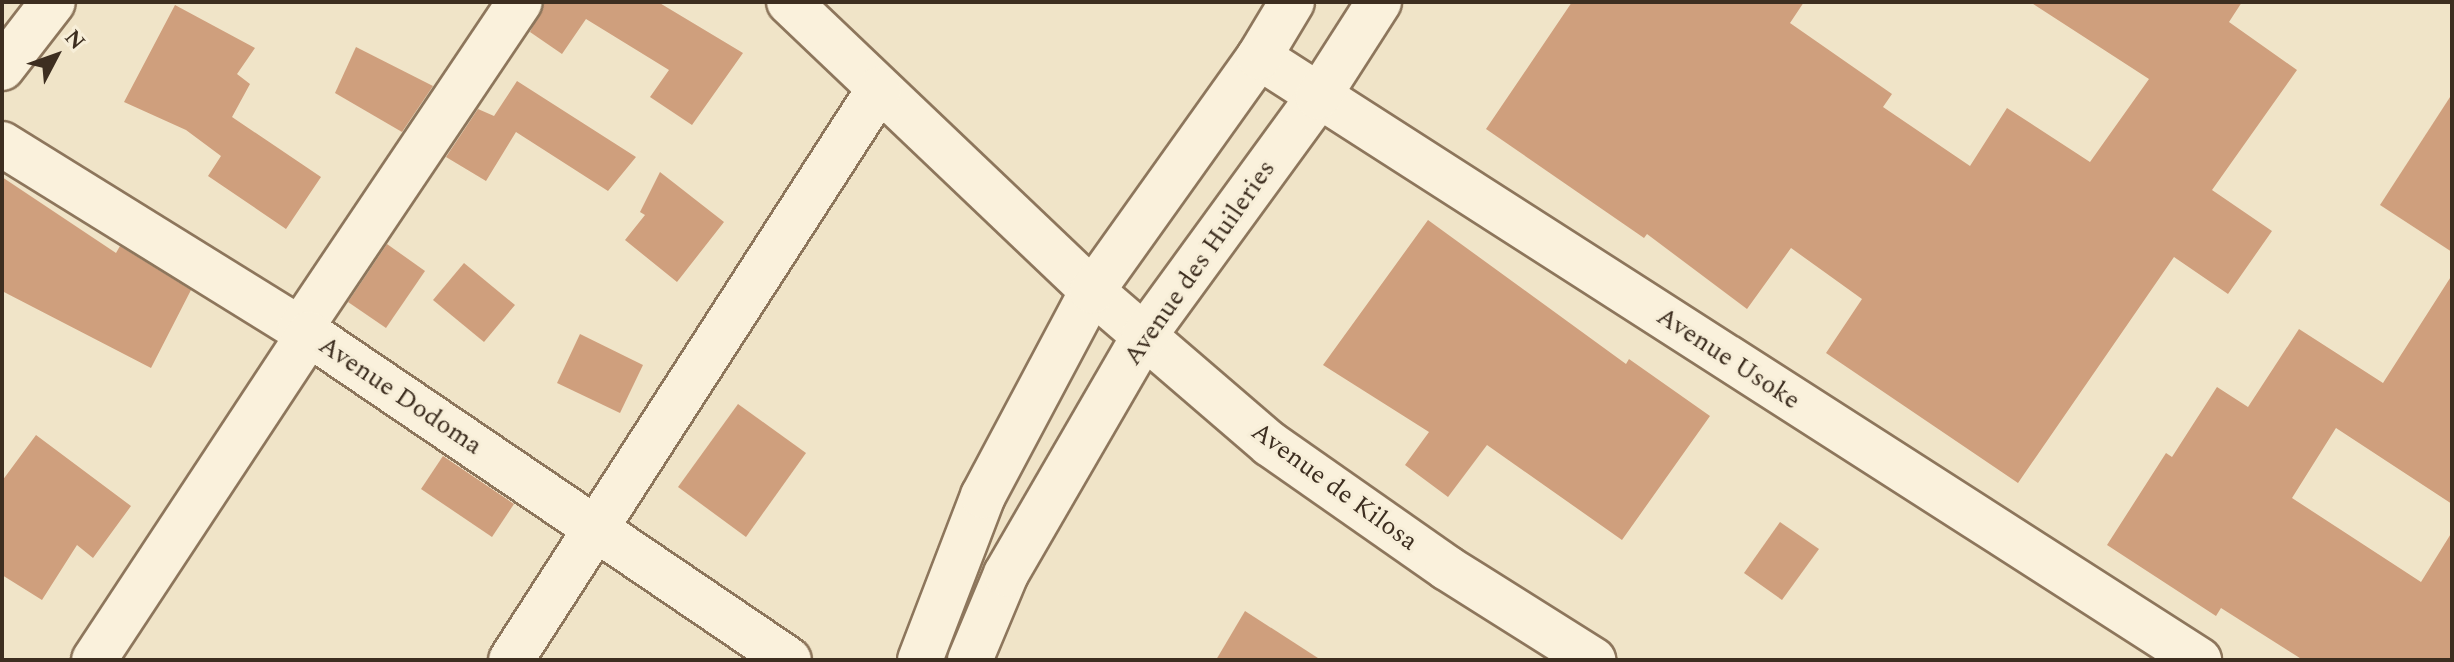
<!DOCTYPE html>
<html>
<head>
<meta charset="utf-8">
<style>
	body { margin:0 }
	#map { position:relative; width:2454px; height:662px; overflow:hidden; background:#f0e4c8; font-family:Spectral,serif }
	div>[style] { position:absolute }
	.building>* { inset:0; background:#cf9f7d }
	.roads { filter:drop-shadow(2px 0 #8d765c) drop-shadow(-2px 0 #8d765c) drop-shadow(0 2px #8d765c) drop-shadow(0 -2px #8d765c) }
	.street>* { height:44px; margin:-22px; padding:0 22px; transform-origin:22px; border-radius:22px; background:#faf1dc }
	.secondary>* { height:44px; margin:-22px; padding:0 22px; transform-origin:22px; border-radius:22px; background:#faf1dc }
	span { translate:-50% -50%; white-space:nowrap; text-align:center; line-height:1.15; -webkit-text-stroke:6px #f7eed8; paint-order:stroke }
	.street-label { font-size:26px; color:#3d2e20 }
	.frame { position:absolute; inset:0; border:4px solid #3d2e20; pointer-events:none }
	.north { position:absolute; left:16px; top:16px; width:80px; height:80px; -webkit-text-stroke:6px #f7eed8; paint-order:stroke; rotate:49deg; font-size:22px; font-weight:700; line-height:32px; text-align:center; color:#3d2e20 }
	.north::after { content:''; display:block; margin:auto; width:28px; height:36px; background:#3d2e20; clip-path:polygon(50% 0,100% 100%,50% 72%,0 100%) }
</style>
</head>
<body>
<div id="map">
	<div class="building">
		<div style="clip-path:polygon(545px 2px,658px 2px,743px 53px,692px 125px,650px 97px,669px 70px,586px 19px,562px 54px,530px 32px)"></div>
		<div style="clip-path:polygon(1572px 2px,1804px 2px,1790px 23px,1892px 94px,1883px 107px,1970px 166px,2007px 108px,2090px 162px,2149px 79px,2030px 2px,2242px 2px,2229px 22px,2297px 70px,2212px 190px,2272px 231px,2228px 294px,2174px 257px,2018px 483px,1826px 353px,1862px 299px,1791px 248px,1747px 309px,1647px 234px,1644px 238px,1486px 129px)"></div>
		<div style="clip-path:polygon(175px 5px,255px 48px,237px 74px,250px 84px,232px 117px,321px 177px,286px 229px,208px 176px,221px 156px,186px 130px,124px 102px)"></div>
		<div style="clip-path:polygon(356px 47px,433px 86px,402px 132px,335px 93px)"></div>
		<div style="clip-path:polygon(517px 81px,636px 157px,608px 191px,516px 132px,486px 181px,446px 157px,478px 109px,494px 116px)"></div>
		<div style="clip-path:polygon(2452px 94px,2452px 252px,2380px 205px)"></div>
		<div style="clip-path:polygon(660px 172px,724px 222px,677px 282px,625px 240px,645px 215px,640px 212px)"></div>
		<div style="clip-path:polygon(2px 177px,116px 253px,120px 246px,191px 290px,151px 368px,2px 291px)"></div>
		<div style="clip-path:polygon(1428px 220px,1626px 364px,1629px 359px,1710px 416px,1622px 540px,1487px 445px,1448px 497px,1405px 465px,1429px 432px,1323px 365px)"></div>
		<div style="clip-path:polygon(387px 244px,425px 271px,386px 328px,348px 302px)"></div>
		<div style="clip-path:polygon(464px 263px,515px 305px,484px 342px,433px 300px)"></div>
		<div style="clip-path:polygon(2452px 275px,2452px 504px,2336px 428px,2292px 498px,2421px 582px,2452px 532px,2452px 660px,2303px 660px,2221px 608px,2216px 616px,2107px 545px,2166px 453px,2172px 457px,2217px 387px,2248px 407px,2299px 329px,2383px 383px)"></div>
		<div style="clip-path:polygon(580px 334px,643px 365px,620px 413px,557px 383px)"></div>
		<div style="clip-path:polygon(738px 404px,806px 453px,746px 537px,678px 487px)"></div>
		<div style="clip-path:polygon(36px 435px,131px 506px,93px 558px,77px 545px,42px 600px,2px 575px,2px 481px)"></div>
		<div style="clip-path:polygon(443px 456px,514px 504px,492px 537px,421px 489px)"></div>
		<div style="clip-path:polygon(1780px 522px,1819px 549px,1782px 600px,1744px 573px)"></div>
		<div style="clip-path:polygon(1245px 611px,1321px 660px,1216px 660px)"></div>
	</div>
	<div class="roads">
		<div class="street">
			<div style="left:789px;top:2px;width:419px;rotate:43.6deg"></div>
			<div style="left:1092px;top:291px;width:235px;rotate:40.7deg"></div>
			<div style="left:1270px;top:444px;width:216px;rotate:35deg"></div>
			<div style="left:1447px;top:568px;width:173px;rotate:32.2deg"></div>
			<div style="left:1259px;top:57px;width:1117px;rotate:32.68deg"></div>
			<div style="left:2px;top:68px;width:83px;rotate:-52.3deg"></div>
			<div style="left:2px;top:144px;width:361px;rotate:31.8deg"></div>
			<div style="left:309px;top:334px;width:580px;rotate:34.18deg"></div>
			<div style="left:300px;top:329px;width:394px;rotate:-56.1deg"></div>
			<div style="left:94px;top:660px;width:391px;rotate:-56.6deg"></div>
			<div style="left:511px;top:660px;width:679px;rotate:-57.2deg"></div>
		</div>
		<div class="secondary">
			<div style="left:920px;top:660px;width:176px;rotate:-69deg"></div>
			<div style="left:983px;top:496px;width:232px;rotate:-62deg"></div>
			<div style="left:1092px;top:291px;width:287px;rotate:-54.5deg"></div>
			<div style="left:1259px;top:57px;width:64px;rotate:-59deg"></div>
			<div style="left:970px;top:660px;width:93px;rotate:-67.3deg"></div>
			<div style="left:1006px;top:574px;width:275px;rotate:-59.9deg"></div>
			<div style="left:1144px;top:336px;width:296px;rotate:-53.9deg"></div>
			<div style="left:1318px;top:97px;width:113px;rotate:-57.3deg"></div>
		</div>
	</div>
	<div class="street-label">
		<span style="left:1200px;top:263px;rotate:-55deg">Avenue des Huileries</span>
		<span style="left:1728px;top:359px;rotate:33deg">Avenue Usoke</span>
		<span style="left:400px;top:396px;rotate:34deg">Avenue Dodoma</span>
		<span style="left:1334px;top:487px;rotate:36deg">Avenue de Kilosa</span>
	</div>
	<div class="frame"></div>
	<div class="north">N</div>
</div>
</body>
</html>
